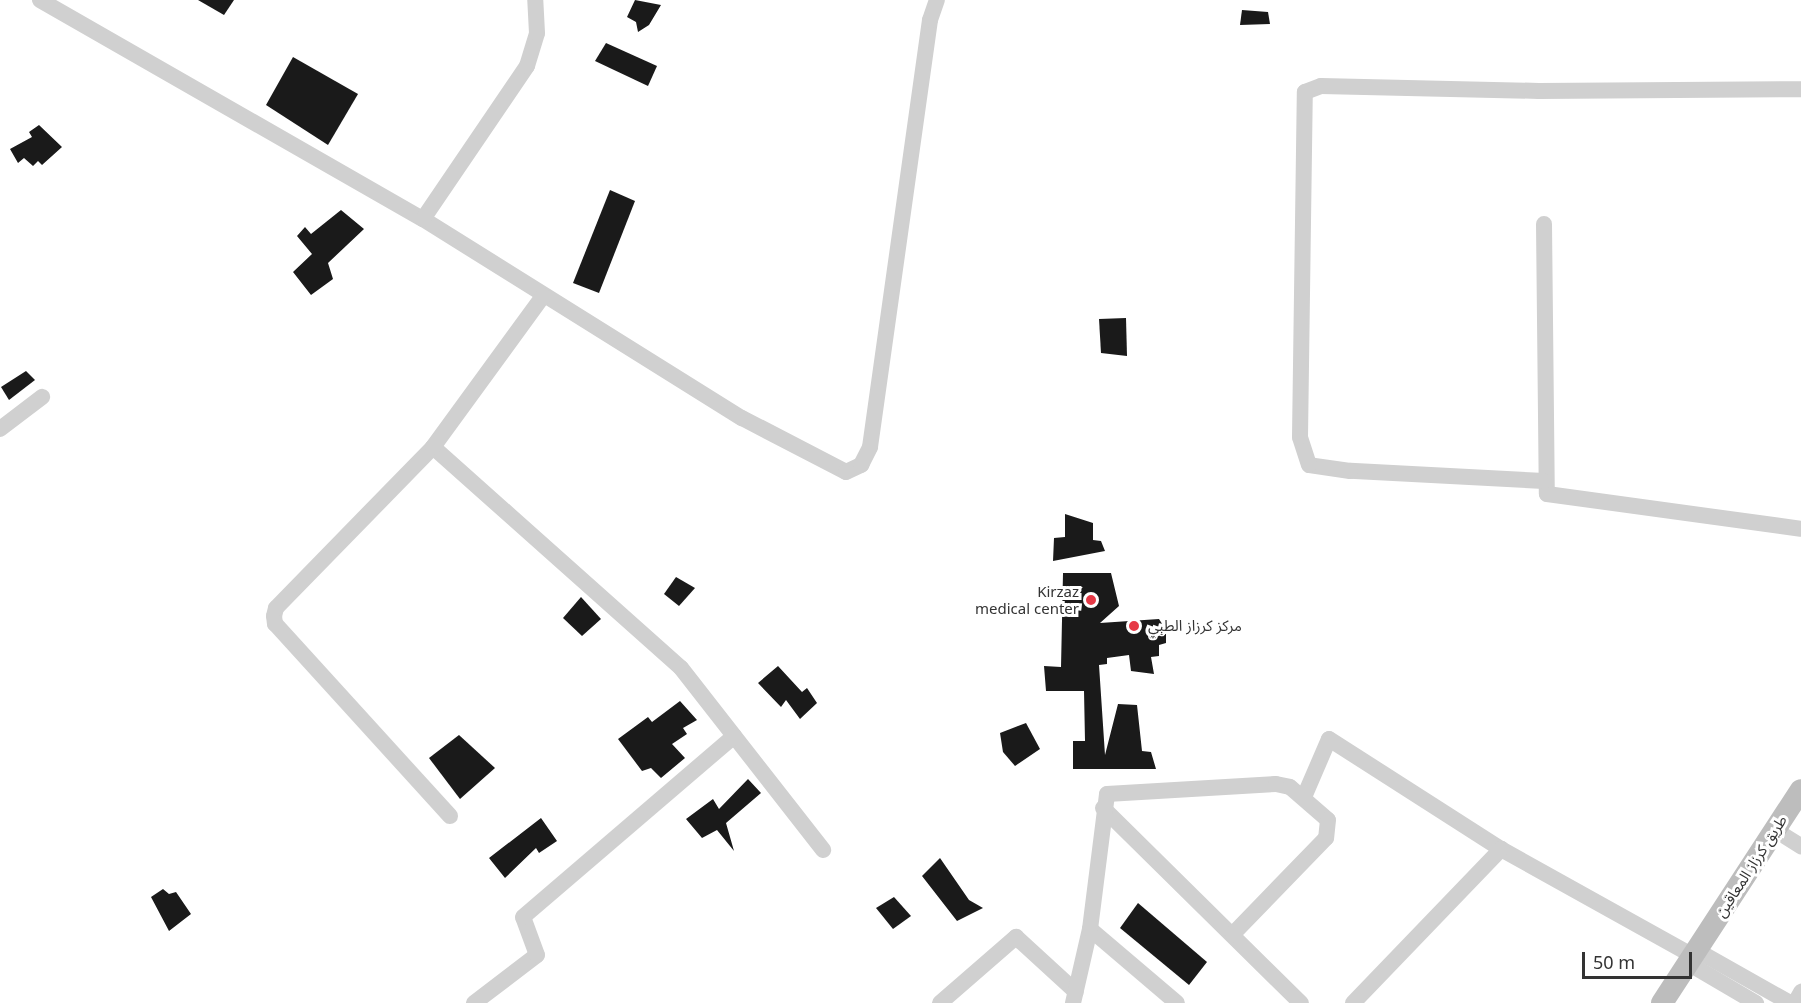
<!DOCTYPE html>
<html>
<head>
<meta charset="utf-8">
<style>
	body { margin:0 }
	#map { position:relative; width:1801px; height:1003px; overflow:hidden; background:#fff; font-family:"Noto Sans","Noto Sans Arabic",sans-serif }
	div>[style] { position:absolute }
	.building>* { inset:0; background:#1a1a1a }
	.street>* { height:16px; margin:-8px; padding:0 8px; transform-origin:8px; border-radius:8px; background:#d0d0d0 }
	.secondary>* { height:22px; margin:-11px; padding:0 11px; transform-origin:11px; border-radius:11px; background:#bdbdbd }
	.dots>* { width:16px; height:16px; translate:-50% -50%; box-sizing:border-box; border:3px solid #fff; border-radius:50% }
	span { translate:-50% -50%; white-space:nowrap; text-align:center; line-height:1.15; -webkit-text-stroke:6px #fff; paint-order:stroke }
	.poi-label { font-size:15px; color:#333 }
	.right { translate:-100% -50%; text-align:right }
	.left { translate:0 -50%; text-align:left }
	.street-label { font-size:15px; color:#333 }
	.scale { position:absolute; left:1582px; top:952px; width:110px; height:27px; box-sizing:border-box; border:3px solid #333; border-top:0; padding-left:8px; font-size:18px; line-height:21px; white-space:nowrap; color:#333; -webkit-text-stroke:4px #fff; paint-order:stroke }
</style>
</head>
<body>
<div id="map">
	<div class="building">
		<div style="clip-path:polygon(198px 0,234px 0,224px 15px)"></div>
		<div style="clip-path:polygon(635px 0,661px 5px,649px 25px,638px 32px,636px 22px,627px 17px)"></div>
		<div style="clip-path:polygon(1242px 10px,1268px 12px,1270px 24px,1240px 25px)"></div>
		<div style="clip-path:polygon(606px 43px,657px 66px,648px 86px,595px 61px)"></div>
		<div style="clip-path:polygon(293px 57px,358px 94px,328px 145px,266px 105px)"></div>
		<div style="clip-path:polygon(39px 125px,62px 147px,42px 165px,38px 161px,33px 166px,24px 158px,18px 163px,10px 149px,32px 137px,29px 132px)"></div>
		<div style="clip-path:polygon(610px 190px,635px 201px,599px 293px,573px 283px)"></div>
		<div style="clip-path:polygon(341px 210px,364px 229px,328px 263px,333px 279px,311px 295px,293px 272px,312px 254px,297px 236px,305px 227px,311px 234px)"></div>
		<div style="clip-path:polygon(1126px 318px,1127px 356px,1101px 353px,1099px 319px)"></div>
		<div style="clip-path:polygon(26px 371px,35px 380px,9px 400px,1px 387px)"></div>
		<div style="clip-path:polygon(1065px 514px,1093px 523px,1093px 540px,1101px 541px,1105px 551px,1053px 561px,1054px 538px,1065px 537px)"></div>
		<div style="clip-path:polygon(1063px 573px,1111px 573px,1119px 606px,1100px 623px,1159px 619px,1166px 630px,1166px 643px,1159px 645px,1159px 656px,1151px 657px,1154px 674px,1131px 671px,1129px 655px,1107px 658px,1107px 664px,1099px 665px,1105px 755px,1118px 704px,1137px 705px,1142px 751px,1151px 752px,1156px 769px,1073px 769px,1073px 741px,1085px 741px,1084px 691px,1046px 691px,1044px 666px,1061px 667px)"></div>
		<div style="clip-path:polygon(676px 577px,695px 588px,679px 606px,664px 594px)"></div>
		<div style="clip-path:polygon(581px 597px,601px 619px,582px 636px,563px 618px)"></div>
		<div style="clip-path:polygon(778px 666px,802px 692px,807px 688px,817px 703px,800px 719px,786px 700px,781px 707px,758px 683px)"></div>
		<div style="clip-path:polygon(680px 701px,697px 720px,683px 728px,687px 734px,672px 744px,685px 758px,661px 778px,651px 768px,642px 771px,618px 739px,648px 717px,652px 722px)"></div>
		<div style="clip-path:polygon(1026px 723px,1040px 749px,1015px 766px,1003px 752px,1000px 733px)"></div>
		<div style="clip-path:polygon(459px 735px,495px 768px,460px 799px,429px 758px)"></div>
		<div style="clip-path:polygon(748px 779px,761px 793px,726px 823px,734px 851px,717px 830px,702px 838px,686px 819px,713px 799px,719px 809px)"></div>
		<div style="clip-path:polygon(541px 818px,557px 841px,539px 853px,536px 848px,505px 878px,489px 858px)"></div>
		<div style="clip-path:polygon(940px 858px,969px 900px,983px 908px,957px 921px,922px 876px)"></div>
		<div style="clip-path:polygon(163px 889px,169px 894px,176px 892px,191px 914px,169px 931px,151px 897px)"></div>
		<div style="clip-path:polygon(894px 897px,911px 916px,893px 929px,876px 908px)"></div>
		<div style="clip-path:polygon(1138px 903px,1207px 962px,1189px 985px,1120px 928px)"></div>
	</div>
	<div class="street">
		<div style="left:40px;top:0;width:441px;rotate:29.8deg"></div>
		<div style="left:423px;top:219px;width:376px;rotate:32deg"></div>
		<div style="left:742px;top:418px;width:117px;rotate:27.4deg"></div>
		<div style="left:846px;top:472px;width:17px;rotate:-25deg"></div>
		<div style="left:861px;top:465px;width:20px;rotate:-63deg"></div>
		<div style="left:870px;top:447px;width:431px;rotate:-82deg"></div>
		<div style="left:930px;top:20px;width:21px;rotate:-71deg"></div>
		<div style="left:423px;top:219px;width:185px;rotate:-55.8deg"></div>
		<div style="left:527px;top:66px;width:34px;rotate:-73deg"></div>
		<div style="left:537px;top:33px;width:33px;rotate:-93deg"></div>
		<div style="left:1544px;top:224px;width:270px;rotate:89.4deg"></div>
		<div style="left:1547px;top:494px;width:256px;rotate:7.8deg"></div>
		<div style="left:0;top:429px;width:53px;rotate:-37.3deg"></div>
		<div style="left:433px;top:447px;width:332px;rotate:41.7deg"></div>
		<div style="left:681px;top:668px;width:231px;rotate:52deg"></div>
		<div style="left:1544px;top:481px;width:194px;rotate:-177deg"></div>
		<div style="left:1350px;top:471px;width:41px;rotate:-171.7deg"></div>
		<div style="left:1309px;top:465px;width:29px;rotate:-108deg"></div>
		<div style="left:1300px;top:437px;width:345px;rotate:-89.2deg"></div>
		<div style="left:1305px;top:92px;width:17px;rotate:-21deg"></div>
		<div style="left:1321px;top:86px;width:218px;rotate:1.3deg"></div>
		<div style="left:1539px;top:91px;width:262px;rotate:-0.4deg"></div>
		<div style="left:1304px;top:797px;width:63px;rotate:-66.7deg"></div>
		<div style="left:1329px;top:739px;width:204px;rotate:32.6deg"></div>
		<div style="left:1501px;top:849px;width:220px;rotate:29.1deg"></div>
		<div style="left:1103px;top:808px;width:278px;rotate:44.6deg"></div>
		<div style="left:450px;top:816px;width:260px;rotate:-132.3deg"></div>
		<div style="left:275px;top:624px;width:8px;rotate:-97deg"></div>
		<div style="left:274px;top:616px;width:8px;rotate:-76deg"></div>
		<div style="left:276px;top:608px;width:225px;rotate:-45.7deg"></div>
		<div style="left:433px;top:447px;width:187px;rotate:-53.9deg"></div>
		<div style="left:1775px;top:830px;width:31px;rotate:32deg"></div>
		<div style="left:1090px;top:929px;width:114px;rotate:40.4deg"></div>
		<div style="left:1696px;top:950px;width:108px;rotate:29.4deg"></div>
		<div style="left:1688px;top:963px;width:79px;rotate:30.5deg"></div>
		<div style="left:474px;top:1003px;width:79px;rotate:-37.3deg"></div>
		<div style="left:537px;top:955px;width:40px;rotate:-110.2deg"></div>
		<div style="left:523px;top:917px;width:278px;rotate:-40.6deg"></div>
		<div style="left:940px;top:1003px;width:101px;rotate:-41deg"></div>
		<div style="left:1016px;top:937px;width:81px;rotate:42.5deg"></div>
		<div style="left:1073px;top:1003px;width:76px;rotate:-77.1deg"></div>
		<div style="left:1090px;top:929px;width:136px;rotate:-82.8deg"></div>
		<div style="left:1107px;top:794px;width:169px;rotate:-3.4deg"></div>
		<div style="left:1276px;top:784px;width:14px;rotate:12deg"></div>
		<div style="left:1290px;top:787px;width:50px;rotate:41deg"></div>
		<div style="left:1328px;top:820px;width:18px;rotate:96deg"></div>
		<div style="left:1326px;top:838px;width:134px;rotate:134.1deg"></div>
		<div style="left:1353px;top:1003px;width:214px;rotate:-46.1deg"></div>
		<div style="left:1795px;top:1003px;width:13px;rotate:-61deg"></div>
	</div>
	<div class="secondary">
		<div style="left:1662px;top:1003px;width:254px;rotate:-56.9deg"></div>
	</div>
	<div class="dots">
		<div style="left:1091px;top:600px;background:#e63946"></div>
		<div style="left:1134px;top:626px;background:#e63946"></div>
	</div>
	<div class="poi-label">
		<span class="right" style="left:1079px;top:600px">Kirzaz<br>medical center</span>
		<span class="left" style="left:1148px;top:626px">مركز كرزاز الطبي</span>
	</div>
	<div class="street-label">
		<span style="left:1751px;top:866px;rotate:-57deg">طريق كرزاز المعاقين</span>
	</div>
	<div class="scale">50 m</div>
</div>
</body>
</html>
